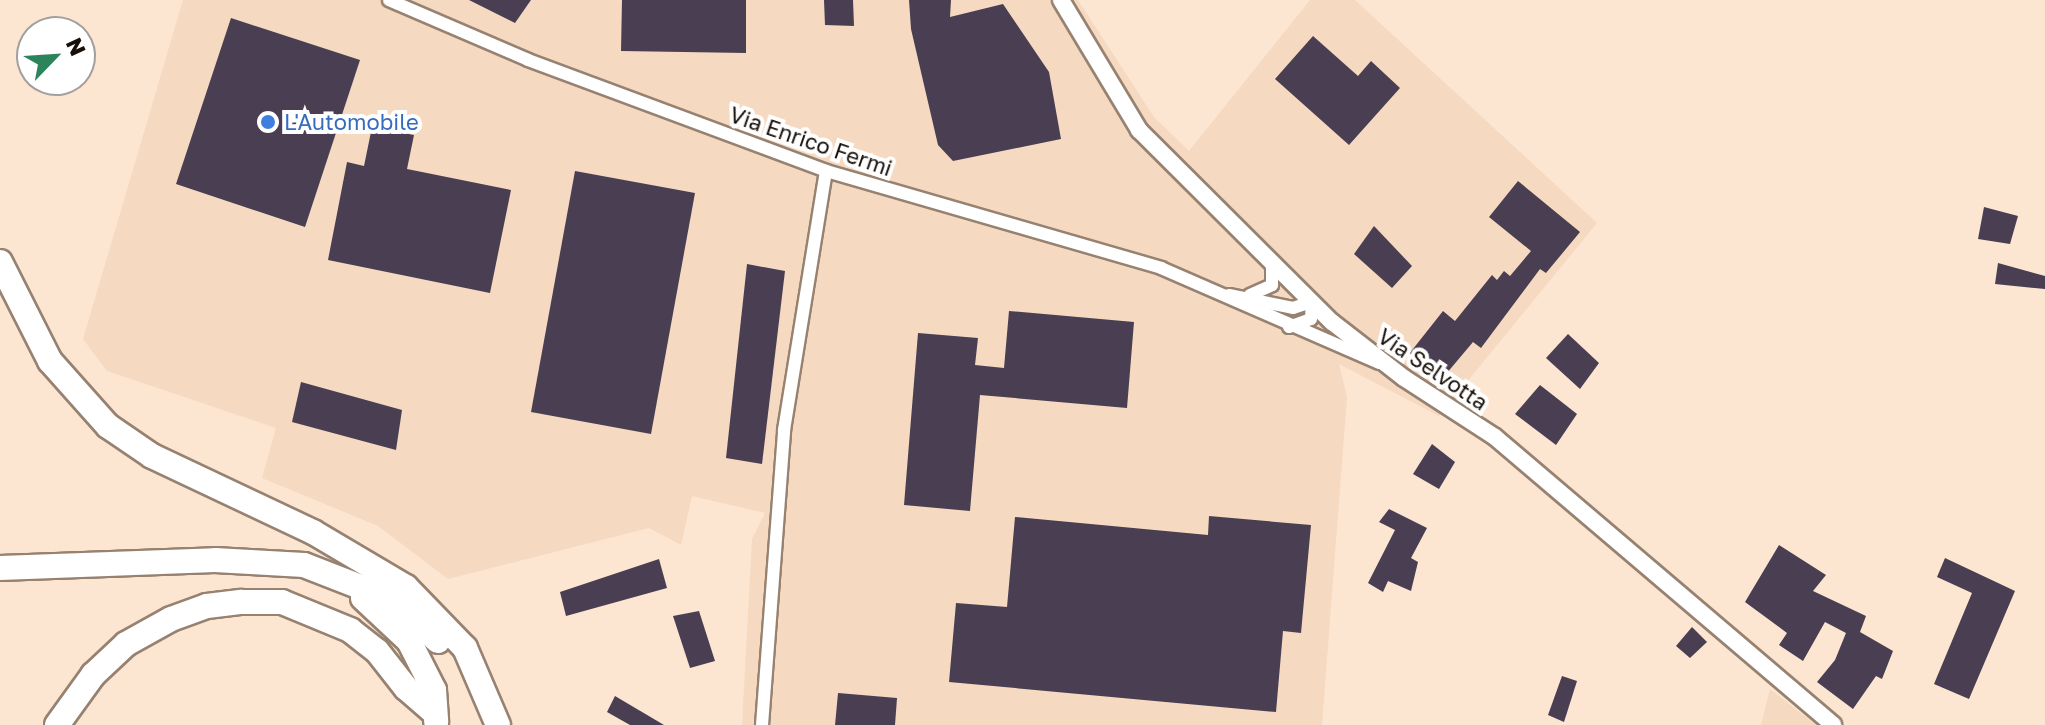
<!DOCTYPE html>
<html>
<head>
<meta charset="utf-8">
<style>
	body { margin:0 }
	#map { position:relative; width:2045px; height:725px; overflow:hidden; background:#fce6d2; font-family:"Golos Text",sans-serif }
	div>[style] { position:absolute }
	.built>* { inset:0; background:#f5d9c0 }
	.building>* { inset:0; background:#493e52 }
	.roads { filter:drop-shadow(2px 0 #978271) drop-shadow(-2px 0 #978271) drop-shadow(0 2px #978271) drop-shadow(0 -2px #978271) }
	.minor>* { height:12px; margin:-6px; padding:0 6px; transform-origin:6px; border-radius:6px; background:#fff }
	.tertiary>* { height:16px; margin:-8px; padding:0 8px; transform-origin:8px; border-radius:8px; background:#fff }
	.motorway>* { height:24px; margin:-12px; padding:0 12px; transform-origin:12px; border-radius:12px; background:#fff }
	.dots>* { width:22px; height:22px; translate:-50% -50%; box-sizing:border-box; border:4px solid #fff; border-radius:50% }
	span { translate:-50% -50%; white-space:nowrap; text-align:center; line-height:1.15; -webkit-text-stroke:8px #fff; paint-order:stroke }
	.shop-label { font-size:22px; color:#366cbe }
	.left { translate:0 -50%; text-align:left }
	.street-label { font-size:22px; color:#170f09 }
	.north { position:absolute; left:16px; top:16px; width:80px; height:80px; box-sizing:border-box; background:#fff; border:2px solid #a29f9d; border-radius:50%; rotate:65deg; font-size:22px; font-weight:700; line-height:32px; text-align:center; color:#170f09 }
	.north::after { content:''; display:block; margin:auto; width:28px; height:36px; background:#2c855a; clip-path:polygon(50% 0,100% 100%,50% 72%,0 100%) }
</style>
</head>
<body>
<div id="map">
	<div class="built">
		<div style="clip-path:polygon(183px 0,1078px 0,1154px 117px,1189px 151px,1310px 0,1355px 0,1597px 223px,1439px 416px,1339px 364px,1347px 397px,1322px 725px,742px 725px,752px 539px,765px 513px,692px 496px,681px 545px,649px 528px,448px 579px,378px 526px,262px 478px,276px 428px,107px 371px,83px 339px)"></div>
		<div style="clip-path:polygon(1770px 689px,1816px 725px,1761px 725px)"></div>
	</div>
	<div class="building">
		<div style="clip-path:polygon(469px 0,531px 0,515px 23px)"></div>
		<div style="clip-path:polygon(622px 0,746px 0,746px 53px,621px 51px)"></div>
		<div style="clip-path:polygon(824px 0,853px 0,854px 26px,825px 25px)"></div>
		<div style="clip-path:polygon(909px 0,951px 0,950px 17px,1003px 4px,1049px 72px,1061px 139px,953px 161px,938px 145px,911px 29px)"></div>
		<div style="clip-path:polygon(231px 18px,360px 60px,305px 227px,176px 184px)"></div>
		<div style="clip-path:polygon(1313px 36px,1358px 76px,1371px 61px,1400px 88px,1349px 145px,1275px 79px)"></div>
		<div style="clip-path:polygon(372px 127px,414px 135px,407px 169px,511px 190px,490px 293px,328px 260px,347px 162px,364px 166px)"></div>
		<div style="clip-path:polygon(575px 171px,695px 193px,651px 434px,531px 412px)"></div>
		<div style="clip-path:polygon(1518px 181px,1580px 232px,1546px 273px,1540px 269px,1481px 348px,1473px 342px,1441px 380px,1409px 354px,1443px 311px,1455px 321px,1492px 275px,1497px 280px,1504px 271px,1510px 276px,1531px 251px,1489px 217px)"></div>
		<div style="clip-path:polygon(1984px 207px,2018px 216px,2010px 244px,1978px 239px)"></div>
		<div style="clip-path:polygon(1374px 226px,1412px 266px,1392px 288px,1354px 254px)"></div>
		<div style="clip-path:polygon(1998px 263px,2045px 276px,2045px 289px,1995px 284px)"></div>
		<div style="clip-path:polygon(747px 264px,785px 271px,762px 464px,726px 458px)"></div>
		<div style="clip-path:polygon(1009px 311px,1134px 322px,1127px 408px,980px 395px,970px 511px,904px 505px,918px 333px,978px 338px,975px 365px,1004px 368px)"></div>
		<div style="clip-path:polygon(1568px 334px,1599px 363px,1580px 389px,1546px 358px)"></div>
		<div style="clip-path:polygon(301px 382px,402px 410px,396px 450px,292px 422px)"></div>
		<div style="clip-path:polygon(1540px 385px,1577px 414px,1556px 445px,1515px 414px)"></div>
		<div style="clip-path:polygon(1432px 444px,1455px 462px,1439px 489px,1413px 474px)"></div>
		<div style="clip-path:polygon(1389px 509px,1427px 528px,1411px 558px,1418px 562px,1411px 591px,1388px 581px,1383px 592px,1368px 583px,1395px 530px,1379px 522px)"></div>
		<div style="clip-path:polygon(1209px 516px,1311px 525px,1301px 633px,1283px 631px,1276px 712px,949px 682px,956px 603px,1007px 607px,1015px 517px,1208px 535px)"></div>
		<div style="clip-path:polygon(1779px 545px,1826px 575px,1813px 591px,1866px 616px,1860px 632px,1893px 651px,1882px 679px,1876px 676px,1853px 709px,1817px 682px,1835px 660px,1846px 633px,1825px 622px,1803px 661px,1779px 645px,1787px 633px,1745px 602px)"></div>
		<div style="clip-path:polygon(1945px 558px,2015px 591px,1969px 699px,1934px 684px,1972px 593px,1937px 577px)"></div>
		<div style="clip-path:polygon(659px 559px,667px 588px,566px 616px,560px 592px)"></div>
		<div style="clip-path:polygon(699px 611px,715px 661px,690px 668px,673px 616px)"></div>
		<div style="clip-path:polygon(1692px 627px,1707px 642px,1690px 658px,1676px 646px)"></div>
		<div style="clip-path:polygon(1562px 676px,1577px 681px,1564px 722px,1548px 715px)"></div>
		<div style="clip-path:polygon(838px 693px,897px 698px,895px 725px,835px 725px)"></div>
		<div style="clip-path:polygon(615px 696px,664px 725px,630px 725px,607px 712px)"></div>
	</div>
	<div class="roads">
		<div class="minor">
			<div style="left:389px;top:0;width:151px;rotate:23.3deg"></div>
			<div style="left:528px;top:60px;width:318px;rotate:20.4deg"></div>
			<div style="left:826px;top:171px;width:349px;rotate:16.1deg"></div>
			<div style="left:1161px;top:268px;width:238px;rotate:23.5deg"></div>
			<div style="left:1229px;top:295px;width:65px;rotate:11.5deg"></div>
			<div style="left:1293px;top:308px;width:20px;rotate:-18deg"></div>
			<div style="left:1250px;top:295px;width:24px;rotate:-24deg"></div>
			<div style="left:1272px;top:285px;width:23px;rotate:-90deg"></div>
			<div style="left:1289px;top:327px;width:23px;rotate:-20deg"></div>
			<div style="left:1311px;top:319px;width:17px;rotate:-87deg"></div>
			<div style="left:762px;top:725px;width:296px;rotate:-85.7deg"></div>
			<div style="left:784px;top:430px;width:262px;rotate:-80.8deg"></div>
		</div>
		<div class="tertiary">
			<div style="left:1061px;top:0;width:152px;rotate:59deg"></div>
			<div style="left:1139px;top:130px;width:272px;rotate:44.9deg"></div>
			<div style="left:1332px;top:322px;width:91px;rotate:37.9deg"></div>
			<div style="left:1404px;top:378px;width:108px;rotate:33deg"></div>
			<div style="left:1495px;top:437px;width:444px;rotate:40.4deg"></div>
		</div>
		<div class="motorway">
			<div style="left:0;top:262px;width:111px;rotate:63.2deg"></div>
			<div style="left:50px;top:361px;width:87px;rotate:48.3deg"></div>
			<div style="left:108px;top:426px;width:53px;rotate:34.3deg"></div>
			<div style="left:152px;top:456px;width:178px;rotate:25.3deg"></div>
			<div style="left:313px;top:532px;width:108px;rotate:30.6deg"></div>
			<div style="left:406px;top:587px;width:85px;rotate:46deg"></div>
			<div style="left:465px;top:648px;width:84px;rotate:66.8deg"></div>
			<div style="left:0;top:568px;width:215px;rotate:-2.1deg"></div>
			<div style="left:215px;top:560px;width:89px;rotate:3.2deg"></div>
			<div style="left:304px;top:565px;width:93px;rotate:21.3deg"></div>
			<div style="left:391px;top:599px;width:63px;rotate:41.8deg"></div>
			<div style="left:363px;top:598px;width:63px;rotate:43.1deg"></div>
			<div style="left:409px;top:641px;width:55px;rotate:63deg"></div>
			<div style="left:434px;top:690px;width:32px;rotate:86deg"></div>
			<div style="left:57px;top:725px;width:62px;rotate:-54.2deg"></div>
			<div style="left:93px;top:675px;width:45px;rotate:-43.2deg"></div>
			<div style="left:126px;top:644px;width:51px;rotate:-29.1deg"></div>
			<div style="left:171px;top:619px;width:38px;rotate:-20deg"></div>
			<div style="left:207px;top:606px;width:35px;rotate:-7deg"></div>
			<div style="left:242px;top:602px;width:40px"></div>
			<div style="left:282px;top:602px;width:74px;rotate:22.4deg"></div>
			<div style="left:350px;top:630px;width:34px;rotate:38deg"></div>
			<div style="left:377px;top:651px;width:47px;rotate:51.9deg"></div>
			<div style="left:406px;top:688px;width:37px;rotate:41deg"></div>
		</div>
	</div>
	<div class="dots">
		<div style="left:268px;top:122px;background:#3f7fe0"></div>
	</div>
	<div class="shop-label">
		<span class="left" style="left:284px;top:122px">L'Automobile</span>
	</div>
	<div class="street-label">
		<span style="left:811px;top:141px;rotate:19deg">Via Enrico Fermi</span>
		<span style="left:1433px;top:369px;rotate:34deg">Via Selvotta</span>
	</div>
	<div class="north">N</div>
</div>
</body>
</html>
